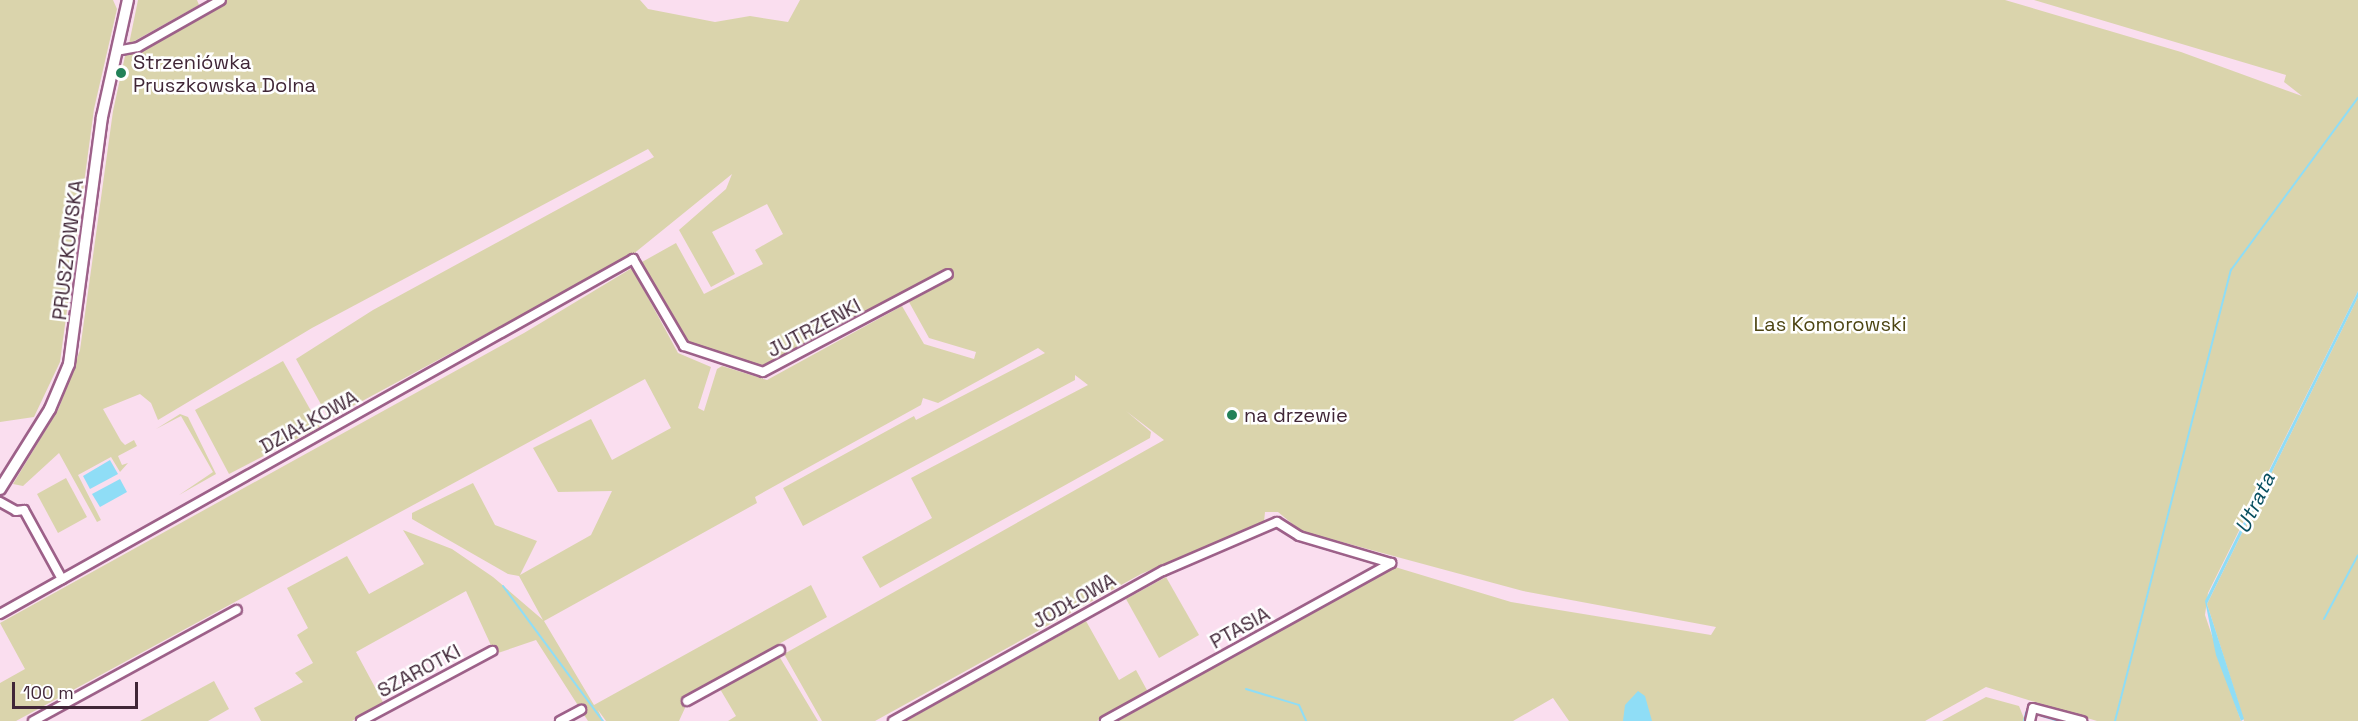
<!DOCTYPE html>
<html>
<head>
<meta charset="utf-8">
<style>
	body { margin:0 }
	#map { position:relative; width:2358px; height:721px; overflow:hidden; background:#fadeef; font-family:"Space Grotesk",sans-serif }
	div>[style] { position:absolute }
	.green>* { inset:0; background:#dad4ac }
	.water>* { inset:0; background:#8fddf6 }
	.stream>* { height:2px; margin:-1px; padding:0 1px; transform-origin:1px; border-radius:1px; background:#8fddf6 }
	.roads { filter:drop-shadow(2px 0 #9d6189) drop-shadow(-2px 0 #9d6189) drop-shadow(0 2px #9d6189) drop-shadow(0 -2px #9d6189) }
	.minor>* { height:8px; margin:-4px; padding:0 4px; transform-origin:4px; border-radius:4px; background:#fff }
	.tertiary>* { height:10px; margin:-5px; padding:0 5px; transform-origin:5px; border-radius:5px; background:#fff }
	.dots>* { width:16px; height:16px; translate:-50% -50%; box-sizing:border-box; border:3px solid #fff; border-radius:50% }
	span { translate:-50% -50%; white-space:nowrap; text-align:center; line-height:1.15; -webkit-text-stroke:5px #fff; paint-order:stroke }
	.poi-label { font-size:20px; color:#402637 }
	.left { translate:0 -50%; text-align:left }
	.street-label { font-size:20px; color:#402637 }
	.park-label { font-size:20px; color:#4d4513 }
	.water-label { font-size:21px; color:#074e5f; font-style:italic }
	.scale { position:absolute; left:12px; top:682px; width:126px; height:27px; box-sizing:border-box; border:3px solid #402637; border-top:0; padding-left:8px; font-size:18px; line-height:21px; white-space:nowrap; color:#402637; -webkit-text-stroke:4px #fff; paint-order:stroke }
</style>
</head>
<body>
<div id="map">
	<div class="green">
		<div style="clip-path:polygon(0 0,113px 0,117px 9px,94px 109px,60px 362px,34px 417px,0 422px)"></div>
		<div style="clip-path:polygon(138px 0,197px 0,199px 5px,129px 44px)"></div>
		<div style="clip-path:polygon(226px 0,640px 0,648px 9px,715px 22px,750px 16px,788px 22px,800px 0,2005px 0,2181px 52px,2302px 96px,2284px 82px,2286px 75px,2034px 0,2358px 0,2358px 291px,2208px 593px,2205px 615px,2241px 721px,2097px 721px,1986px 687px,1925px 721px,1569px 721px,1553px 698px,1513px 721px,1118px 721px,1395px 567px,1511px 602px,1711px 635px,1716px 627px,1523px 591px,1301px 531px,1278px 512px,1265px 512px,1264px 522px,1141px 574px,875px 721px,822px 721px,784px 654px,1164px 440px,1126px 411px,1151px 432px,1150px 438px,880px 588px,862px 557px,932px 518px,911px 478px,1088px 385px,1075px 375px,1075px 380px,803px 526px,783px 488px,914px 416px,916px 420px,1045px 353px,1038px 348px,938px 403px,923px 398px,921px 405px,755px 497px,757px 503px,544px 621px,594px 705px,811px 585px,827px 617px,681px 699px,685px 708px,679px 721px,606px 721px,598px 710px,603px 721px,588px 721px,536px 640px,495px 654px,466px 591px,356px 652px,384px 704px,352px 721px,261px 721px,254px 708px,303px 682px,295px 673px,313px 663px,297px 635px,308px 628px,287px 588px,347px 556px,369px 594px,424px 564px,403px 530px,452px 549px,493px 577px,543px 620px,519px 576px,508px 574px,412px 519px,412px 513px,473px 483px,495px 525px,537px 541px,520px 575px,591px 535px,612px 491px,558px 492px,533px 448px,591px 419px,612px 460px,671px 428px,645px 379px,16px 721px,0 721px,0 683px,25px 669px,0 623px,524px 333px,632px 268px,678px 353px,711px 367px,698px 408px,704px 411px,717px 369px,722px 366px,767px 380px,902px 306px,924px 344px,974px 359px,976px 352px,929px 338px,909px 302px,946px 282px,939px 273px,766px 368px,687px 345px,642px 262px,676px 243px,704px 294px,763px 264px,755px 250px,783px 234px,767px 204px,712px 232px,735px 274px,711px 287px,679px 230px,726px 189px,732px 174px,632px 255px,329px 419px,296px 359px,373px 310px,654px 157px,648px 149px,312px 328px,158px 420px,151px 403px,140px 394px,103px 409px,121px 441px,125px 445px,134px 440px,137px 446px,118px 456px,122px 465px,128px 463px,120px 472px,111px 457px,78px 475px,101px 520px,97px 522px,59px 453px,23px 486px,13px 484px,59px 408px,80px 350px,113px 111px,125px 56px)"></div>
		<div style="clip-path:polygon(2358px 297px,2358px 721px,2244px 721px,2207px 604px)"></div>
		<div style="clip-path:polygon(283px 361px,320px 427px,229px 474px,195px 410px)"></div>
		<div style="clip-path:polygon(180px 414px,188px 417px,216px 474px,179px 495px,213px 472px,181px 416px,156px 429px)"></div>
		<div style="clip-path:polygon(66px 478px,87px 517px,58px 533px,37px 494px)"></div>
		<div style="clip-path:polygon(1166px 577px,1199px 635px,1159px 658px,1126px 599px)"></div>
		<div style="clip-path:polygon(1086px 621px,1119px 680px,1136px 670px,1148px 692px,1097px 721px,906px 721px)"></div>
		<div style="clip-path:polygon(779px 656px,818px 721px,728px 721px,736px 716px,720px 689px)"></div>
		<div style="clip-path:polygon(214px 681px,229px 709px,208px 721px,140px 721px)"></div>
		<div style="clip-path:polygon(1986px 697px,2019px 706px,2025px 721px,1942px 721px)"></div>
	</div>
	<div class="water">
		<div style="clip-path:polygon(2358px 291px,2358px 297px,2207px 604px,2244px 719px,2241px 721px,2216px 655px,2205px 601px)"></div>
		<div style="clip-path:polygon(110px 460px,118px 474px,90px 489px,83px 476px)"></div>
		<div style="clip-path:polygon(120px 479px,127px 492px,100px 507px,92px 494px)"></div>
		<div style="clip-path:polygon(1638px 691px,1645px 696px,1652px 721px,1623px 721px,1625px 705px)"></div>
	</div>
	<div class="stream">
		<div style="left:503px;top:586px;width:168px;rotate:53.5deg"></div>
		<div style="left:2324px;top:619px;width:72px;rotate:-62deg"></div>
		<div style="left:1246px;top:689px;width:55px;rotate:16.8deg"></div>
		<div style="left:1299px;top:705px;width:17px;rotate:66deg"></div>
		<div style="left:2042px;top:716px;width:17px;rotate:17deg"></div>
		<div style="left:2024px;top:721px;width:9px;rotate:-77deg"></div>
		<div style="left:2115px;top:721px;width:466px;rotate:-75.6deg"></div>
		<div style="left:2231px;top:270px;width:214px;rotate:-53.6deg"></div>
	</div>
	<div class="roads">
		<div class="minor">
			<div style="left:116px;top:51px;width:22px;rotate:-10deg"></div>
			<div style="left:138px;top:47px;width:95px;rotate:-29.5deg"></div>
			<div style="left:0;top:502px;width:18px;rotate:29deg"></div>
			<div style="left:16px;top:511px;width:8px;rotate:-7deg"></div>
			<div style="left:24px;top:510px;width:79px;rotate:61.2deg"></div>
			<div style="left:0;top:614px;width:726px;rotate:-29.28deg"></div>
			<div style="left:633px;top:259px;width:101px;rotate:59.6deg"></div>
			<div style="left:684px;top:346px;width:83px;rotate:18.2deg"></div>
			<div style="left:763px;top:372px;width:209px;rotate:-27.9deg"></div>
			<div style="left:687px;top:701px;width:106px;rotate:-28.7deg"></div>
			<div style="left:33px;top:721px;width:232px;rotate:-28.6deg"></div>
			<div style="left:361px;top:721px;width:149px;rotate:-28.1deg"></div>
			<div style="left:560px;top:721px;width:24px;rotate:-28deg"></div>
			<div style="left:893px;top:721px;width:309px;rotate:-29.1deg"></div>
			<div style="left:1163px;top:571px;width:124px;rotate:-23.3deg"></div>
			<div style="left:1277px;top:522px;width:26px;rotate:32deg"></div>
			<div style="left:1299px;top:536px;width:96px;rotate:16.4deg"></div>
			<div style="left:1105px;top:721px;width:327px;rotate:-28.9deg"></div>
			<div style="left:2030px;top:721px;width:13px;rotate:-77deg"></div>
			<div style="left:2033px;top:708px;width:51px;rotate:14.9deg"></div>
		</div>
		<div class="tertiary">
			<div style="left:0;top:489px;width:94px;rotate:-58deg"></div>
			<div style="left:50px;top:409px;width:49px;rotate:-67.1deg"></div>
			<div style="left:69px;top:364px;width:249px;rotate:-82.4deg"></div>
			<div style="left:102px;top:117px;width:120px;rotate:-77.5deg"></div>
		</div>
	</div>
	<div class="dots">
		<div style="left:121px;top:73px;background:#228158"></div>
		<div style="left:1232px;top:415px;background:#228158"></div>
	</div>
	<div class="poi-label">
		<span class="left" style="left:133px;top:74px">Strzeniówka<br>Pruszkowska Dolna</span>
		<span class="left" style="left:1244px;top:415px">na drzewie</span>
	</div>
	<div class="street-label">
		<span style="left:68px;top:250px;rotate:-83deg">PRUSZKOWSKA</span>
		<span style="left:814px;top:328px;rotate:-28deg">JUTRZENKI</span>
		<span style="left:309px;top:422px;rotate:-29deg">DZIAŁKOWA</span>
		<span style="left:1074px;top:601px;rotate:-29deg">JODŁOWA</span>
		<span style="left:1240px;top:628px;rotate:-29deg">PTASIA</span>
		<span style="left:419px;top:671px;rotate:-28deg">SZAROTKI</span>
	</div>
	<div class="park-label">
		<span style="left:1830px;top:324px">Las Komorowski</span>
	</div>
	<div class="water-label">
		<span style="left:2255px;top:503px;rotate:-64deg">Utrata</span>
	</div>
	<div class="scale">100 m</div>
</div>
</body>
</html>
